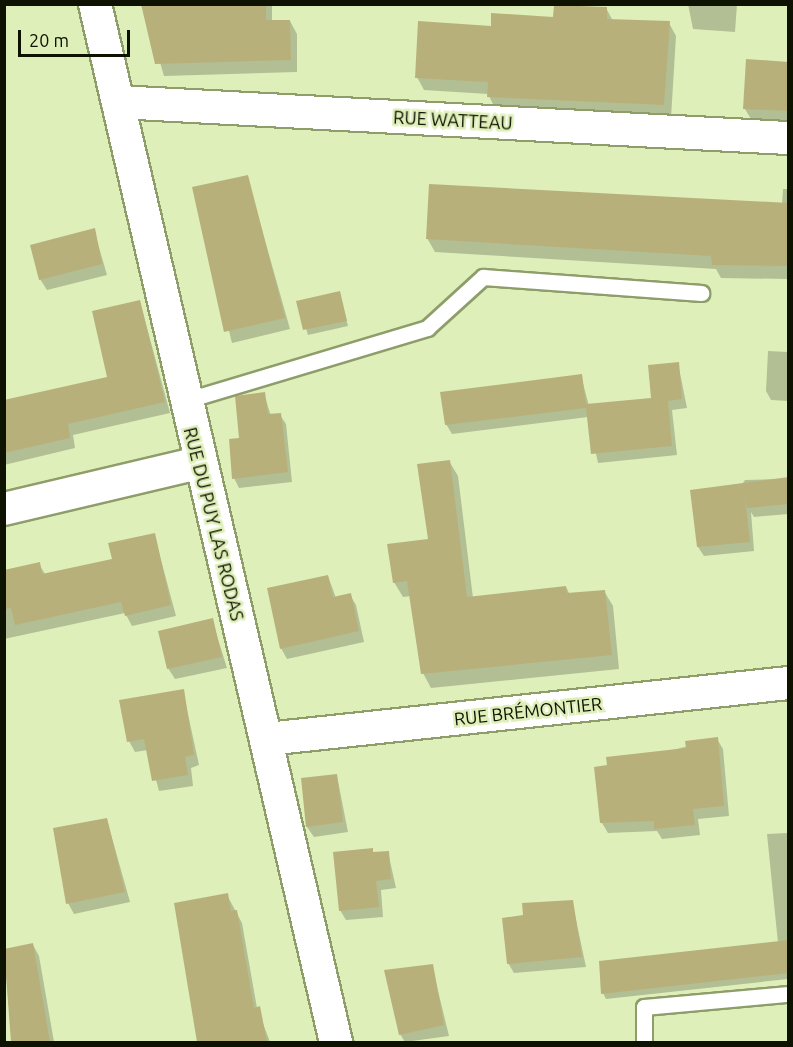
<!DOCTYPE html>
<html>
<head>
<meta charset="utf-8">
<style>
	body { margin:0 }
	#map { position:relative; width:793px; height:1047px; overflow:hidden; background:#dfefb9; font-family:Ubuntu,sans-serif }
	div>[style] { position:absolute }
	.shadow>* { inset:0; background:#0003 }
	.building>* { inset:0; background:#b8b07b }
	.roads { filter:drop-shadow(2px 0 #8e9d6a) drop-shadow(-2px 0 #8e9d6a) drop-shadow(0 2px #8e9d6a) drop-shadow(0 -2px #8e9d6a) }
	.service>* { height:15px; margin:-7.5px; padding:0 7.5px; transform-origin:7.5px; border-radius:7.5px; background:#fff }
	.minor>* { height:32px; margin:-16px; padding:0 16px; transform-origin:16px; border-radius:16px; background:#fff }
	span { translate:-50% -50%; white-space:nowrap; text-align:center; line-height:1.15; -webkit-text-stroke:5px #dfefb9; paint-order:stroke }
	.street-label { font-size:18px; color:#0d1201 }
	.frame { position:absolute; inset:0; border:6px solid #0d1201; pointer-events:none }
	.scale { position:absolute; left:18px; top:30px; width:112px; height:27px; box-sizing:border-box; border:3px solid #0d1201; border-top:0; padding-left:8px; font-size:18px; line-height:21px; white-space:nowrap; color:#0d1201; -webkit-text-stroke:4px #dfefb9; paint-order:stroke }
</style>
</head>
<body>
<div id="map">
	<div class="shadow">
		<div style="clip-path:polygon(143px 4px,272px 4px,272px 22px,290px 21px,297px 34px,297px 72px,164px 76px)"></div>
		<div style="clip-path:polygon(688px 4px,737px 4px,735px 32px,693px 29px)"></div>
		<div style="clip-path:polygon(606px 8px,613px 21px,669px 23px,676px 36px,671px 118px,496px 110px,488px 94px,424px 90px,417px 77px,492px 27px)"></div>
		<div style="clip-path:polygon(788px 64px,788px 121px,751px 119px,745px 109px)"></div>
		<div style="clip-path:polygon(247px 177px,290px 329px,232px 343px,194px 188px)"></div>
		<div style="clip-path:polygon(783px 189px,788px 189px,788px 279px,721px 278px,716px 269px,435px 252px,427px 238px,782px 204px)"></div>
		<div style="clip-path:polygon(94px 230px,107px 275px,47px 290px,40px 279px)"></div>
		<div style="clip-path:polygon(339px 292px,348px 326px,308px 335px,298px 302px)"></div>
		<div style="clip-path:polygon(140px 302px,170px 413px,73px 435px,75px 448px,4px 465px,4px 402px,109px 378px)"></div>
		<div style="clip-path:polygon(768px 351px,788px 352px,788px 401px,771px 400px,766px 391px)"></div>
		<div style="clip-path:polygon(678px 363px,687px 408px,672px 410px,677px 455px,598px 463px,588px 417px,452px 434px,446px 424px,581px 376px,589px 406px,653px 399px)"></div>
		<div style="clip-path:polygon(264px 394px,271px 416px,280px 415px,286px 424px,292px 482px,239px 488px,234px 478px,241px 439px)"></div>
		<div style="clip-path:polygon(449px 461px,458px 476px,473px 598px,566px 587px,570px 595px,604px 591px,613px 606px,619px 669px,431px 688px,423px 673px,411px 596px,403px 597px,394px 582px,430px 540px)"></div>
		<div style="clip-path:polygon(788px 479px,788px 514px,754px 517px,751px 512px,754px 551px,704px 556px,698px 547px,745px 480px)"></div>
		<div style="clip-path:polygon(154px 534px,176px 616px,132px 626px,125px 613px,4px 639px,4px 571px,39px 564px,45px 574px,114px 560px)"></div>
		<div style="clip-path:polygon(328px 576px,336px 598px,350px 595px,356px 605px,364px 642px,287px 659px,281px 648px)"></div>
		<div style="clip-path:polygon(212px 620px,227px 668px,175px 679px,168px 668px)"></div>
		<div style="clip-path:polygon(183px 691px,199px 765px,191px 768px,193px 786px,159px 791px,148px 750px,135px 752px,129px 741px)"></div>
		<div style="clip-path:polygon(717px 739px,723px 749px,729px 816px,698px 819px,700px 835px,662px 839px,657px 831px,608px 833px,602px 823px,608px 766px)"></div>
		<div style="clip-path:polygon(337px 776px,348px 832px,314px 837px,307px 827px)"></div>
		<div style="clip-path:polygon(107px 820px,130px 902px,74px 914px,68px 903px)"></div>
		<div style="clip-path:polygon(788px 833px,788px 979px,606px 999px,603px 993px,778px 943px,767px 834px)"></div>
		<div style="clip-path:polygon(388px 852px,396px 888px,381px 890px,383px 917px,346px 920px,340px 910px)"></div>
		<div style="clip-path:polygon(227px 895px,242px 923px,257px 1008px,270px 1042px,202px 1042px,176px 904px)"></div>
		<div style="clip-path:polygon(572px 901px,586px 967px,514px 973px,508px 963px,525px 917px)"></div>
		<div style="clip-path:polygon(33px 945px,39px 956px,54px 1042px,12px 1042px,4px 950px)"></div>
		<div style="clip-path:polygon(432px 966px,449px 1036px,405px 1042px,400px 1034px)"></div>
	</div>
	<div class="building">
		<div style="clip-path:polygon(141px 4px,266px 4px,266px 20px,290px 20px,291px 60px,155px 64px)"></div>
		<div style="clip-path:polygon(554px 5px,607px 7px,607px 19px,670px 21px,664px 105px,487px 97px,488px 82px,415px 78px,418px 21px,491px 26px,491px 13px,553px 17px)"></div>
		<div style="clip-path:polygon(746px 59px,789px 62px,789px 111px,743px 109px)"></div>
		<div style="clip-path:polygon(248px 175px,285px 318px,224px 332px,192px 187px)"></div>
		<div style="clip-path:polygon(429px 184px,789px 203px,789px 266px,712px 265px,711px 256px,426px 239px)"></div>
		<div style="clip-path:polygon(95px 228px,102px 264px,39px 280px,30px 245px)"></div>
		<div style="clip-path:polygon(340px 291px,347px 321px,303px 330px,296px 301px)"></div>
		<div style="clip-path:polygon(140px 300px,165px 402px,68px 424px,70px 438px,4px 453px,4px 400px,107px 377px,92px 311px)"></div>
		<div style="clip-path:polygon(679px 362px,682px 399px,668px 401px,672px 446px,591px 454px,586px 408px,445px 425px,440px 392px,582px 374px,586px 404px,651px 398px,648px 365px)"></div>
		<div style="clip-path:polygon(265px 392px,268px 414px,281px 413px,288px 472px,232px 479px,229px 439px,239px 438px,235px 396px)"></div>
		<div style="clip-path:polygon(450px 460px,467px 597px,566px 586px,567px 593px,605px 590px,612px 655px,421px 674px,407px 581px,393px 583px,387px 544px,428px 539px,417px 464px)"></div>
		<div style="clip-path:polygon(789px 477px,789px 504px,747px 508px,745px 497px,750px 542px,697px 547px,690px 490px)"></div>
		<div style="clip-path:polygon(155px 533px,171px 605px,125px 616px,121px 602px,15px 625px,11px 608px,4px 609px,4px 570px,40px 562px,42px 574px,112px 559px,108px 543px)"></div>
		<div style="clip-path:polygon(328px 575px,333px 597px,351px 593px,359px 631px,280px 649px,267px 588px)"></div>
		<div style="clip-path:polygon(213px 618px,222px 657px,167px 669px,158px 631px)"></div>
		<div style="clip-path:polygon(184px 689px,194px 755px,185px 757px,188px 775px,152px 781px,144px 739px,127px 742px,119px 700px)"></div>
		<div style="clip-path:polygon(718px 737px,724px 806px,693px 809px,695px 825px,654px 829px,654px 821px,600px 823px,594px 767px,607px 765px,606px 757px,686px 748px,685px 741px)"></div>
		<div style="clip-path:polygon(337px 774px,343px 822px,306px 827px,301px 778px)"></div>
		<div style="clip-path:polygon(107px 818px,125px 892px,66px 904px,53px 828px)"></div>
		<div style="clip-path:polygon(373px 848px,373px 852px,389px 851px,391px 879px,376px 881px,379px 907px,339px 911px,333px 852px)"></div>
		<div style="clip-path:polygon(228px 893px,231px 911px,237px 910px,254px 1008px,260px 1006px,267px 1042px,197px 1042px,174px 903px)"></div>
		<div style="clip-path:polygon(573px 900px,582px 957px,507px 964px,502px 918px,523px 915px,522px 903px)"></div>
		<div style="clip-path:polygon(789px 940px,789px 973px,601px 994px,599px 961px)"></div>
		<div style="clip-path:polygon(33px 943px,50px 1042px,11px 1042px,4px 949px)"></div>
		<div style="clip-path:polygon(433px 964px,444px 1025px,399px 1035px,384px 970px)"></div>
	</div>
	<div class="roads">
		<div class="service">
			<div style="left:184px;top:401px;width:254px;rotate:-16.7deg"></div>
			<div style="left:427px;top:328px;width:76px;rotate:-42.3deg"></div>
			<div style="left:483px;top:277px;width:219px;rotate:4.2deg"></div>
			<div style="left:644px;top:1042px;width:35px;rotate:-90deg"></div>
			<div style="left:644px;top:1007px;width:145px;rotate:-5.2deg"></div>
		</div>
		<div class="minor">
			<div style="left:95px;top:4px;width:1066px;rotate:76.93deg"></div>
			<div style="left:118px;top:102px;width:671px;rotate:3.08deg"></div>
			<div style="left:4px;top:509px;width:199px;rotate:-13.3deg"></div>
			<div style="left:267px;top:739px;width:524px;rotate:-6.13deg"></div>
		</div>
	</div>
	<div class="street-label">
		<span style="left:453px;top:120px;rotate:3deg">RUE WATTEAU</span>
		<span style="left:214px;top:524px;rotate:76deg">RUE DU PUY LAS RODAS</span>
		<span style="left:528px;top:711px;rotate:-6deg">RUE BRÉMONTIER</span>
	</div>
	<div class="frame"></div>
	<div class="scale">20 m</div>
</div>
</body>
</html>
